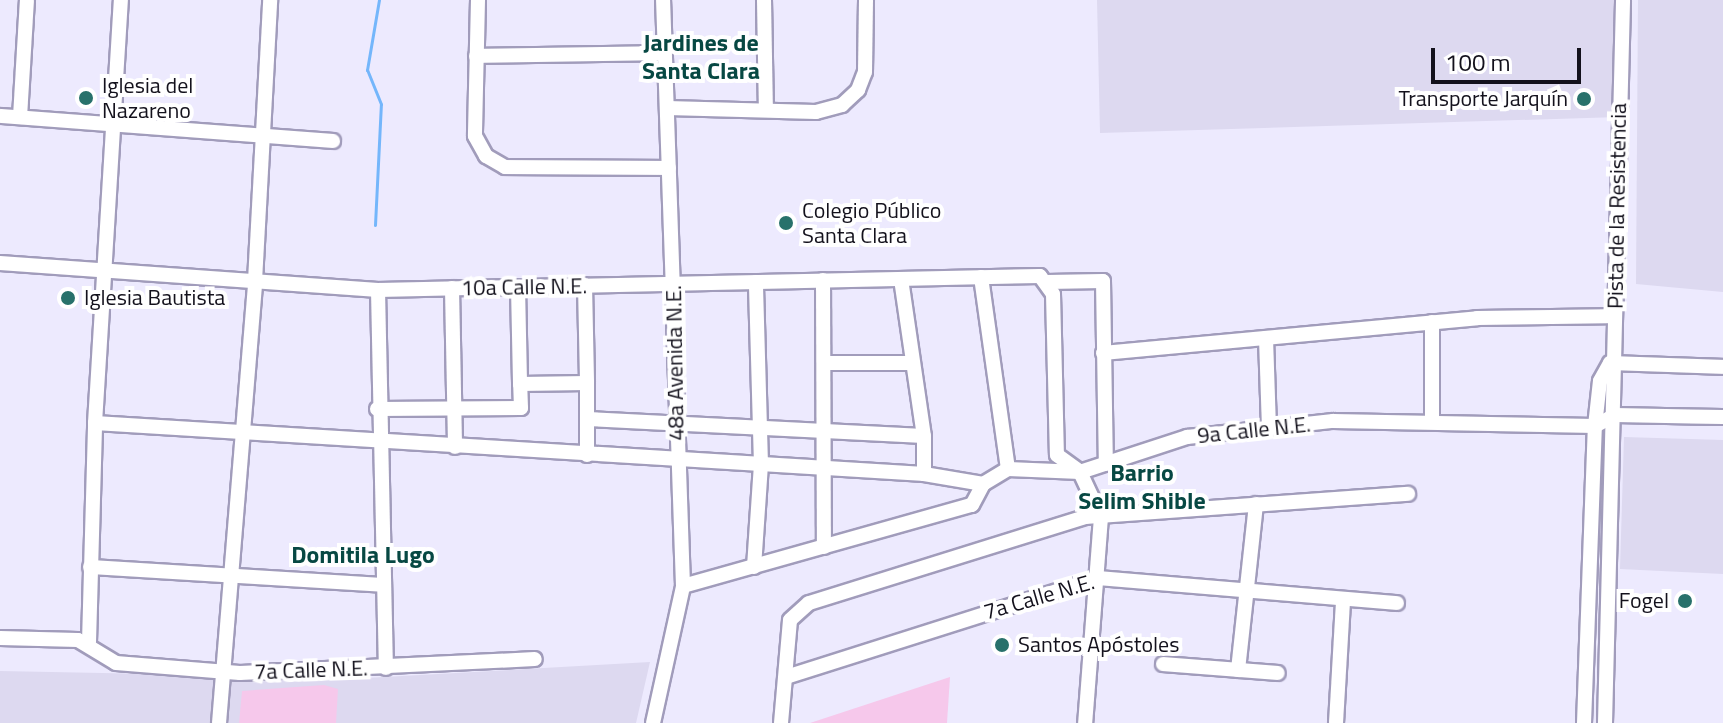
<!DOCTYPE html>
<html>
<head>
<meta charset="utf-8">
<style>
	body { margin:0 }
	#map { position:relative; width:1723px; height:723px; overflow:hidden; background:#edeafe; font-family:"Titillium Web",sans-serif }
	div>[style] { position:absolute }
	.built>* { inset:0; background:#ddd9f0 }
	.green>* { inset:0; background:#f6c8eb }
	.stream>* { height:3px; margin:-1.5px; padding:0 1.5px; transform-origin:1.5px; border-radius:1.5px; background:#74b6fb }
	.roads { filter:drop-shadow(2px 0 #a19cbb) drop-shadow(-2px 0 #a19cbb) drop-shadow(0 2px #a19cbb) drop-shadow(0 -2px #a19cbb) }
	.minor>* { height:14px; margin:-7px; padding:0 7px; transform-origin:7px; border-radius:7px; background:#fff }
	.dots>* { width:22px; height:22px; translate:-50% -50%; box-sizing:border-box; border:4px solid #fff; border-radius:50% }
	span { translate:-50% -50%; white-space:nowrap; text-align:center; line-height:1.15; -webkit-text-stroke:8px #fff; paint-order:stroke }
	.poi-label { font-size:22px; color:#13111c }
	.left { translate:0 -50%; text-align:left }
	.right { translate:-100% -50%; text-align:right }
	.street-label { font-size:22px; color:#13111c }
	.neighbourhood-label { font-size:24px; color:#074843; font-weight:700 }
	.scale { position:absolute; left:1431px; top:48px; width:150px; height:36px; box-sizing:border-box; border:4px solid #13111c; border-top:0; padding-left:10px; font-size:24px; line-height:28px; white-space:nowrap; color:#13111c; -webkit-text-stroke:6px #fff; paint-order:stroke }
</style>
</head>
<body>
<div id="map">
	<div class="built">
		<div style="clip-path:polygon(1097px 0,1619px 0,1619px 117px,1100px 133px)"></div>
		<div style="clip-path:polygon(1638px 0,1723px 0,1723px 292px,1636px 284px)"></div>
		<div style="clip-path:polygon(1624px 437px,1723px 440px,1723px 574px,1620px 569px)"></div>
		<div style="clip-path:polygon(650px 662px,636px 723px,0 723px,0 671px,366px 678px)"></div>
	</div>
	<div class="green">
		<div style="clip-path:polygon(950px 677px,947px 723px,810px 723px)"></div>
		<div style="clip-path:polygon(324px 685px,338px 689px,336px 723px,239px 723px,242px 691px)"></div>
	</div>
	<div class="stream">
		<div style="left:375px;top:225px;width:121px;rotate:-87.2deg"></div>
		<div style="left:381px;top:104px;width:37px;rotate:-112deg"></div>
		<div style="left:367px;top:70px;width:71px;rotate:-80.3deg"></div>
	</div>
	<div class="roads">
		<div class="minor">
			<div style="left:478px;top:0;width:136px;rotate:91.3deg"></div>
			<div style="left:475px;top:136px;width:23px;rotate:61deg"></div>
			<div style="left:486px;top:156px;width:22px;rotate:30deg"></div>
			<div style="left:505px;top:167px;width:164px;rotate:0.3deg"></div>
			<div style="left:764px;top:0;width:110px;rotate:89deg"></div>
			<div style="left:476px;top:56px;width:187px;rotate:-0.9deg"></div>
			<div style="left:667px;top:108px;width:149px;rotate:1.5deg"></div>
			<div style="left:816px;top:112px;width:27px;rotate:-15deg"></div>
			<div style="left:842px;top:105px;width:22px;rotate:-43deg"></div>
			<div style="left:858px;top:90px;width:19px;rotate:-69deg"></div>
			<div style="left:865px;top:72px;width:72px;rotate:-89.2deg"></div>
			<div style="left:0;top:116px;width:334px;rotate:4.3deg"></div>
			<div style="left:20px;top:117px;width:117px;rotate:-86.6deg"></div>
			<div style="left:0;top:263px;width:379px;rotate:4.1deg"></div>
			<div style="left:378px;top:290px;width:662px;rotate:-1.21deg"></div>
			<div style="left:1040px;top:276px;width:22px;rotate:54deg"></div>
			<div style="left:1053px;top:294px;width:161px;rotate:88.6deg"></div>
			<div style="left:1057px;top:455px;width:26px;rotate:36deg"></div>
			<div style="left:981px;top:277px;width:194px;rotate:82deg"></div>
			<div style="left:901px;top:279px;width:159px;rotate:81.7deg"></div>
			<div style="left:924px;top:436px;width:38px;rotate:90deg"></div>
			<div style="left:823px;top:280px;width:267px;rotate:89.8deg"></div>
			<div style="left:1047px;top:282px;width:56px;rotate:-1deg"></div>
			<div style="left:1103px;top:281px;width:183px;rotate:89.1deg"></div>
			<div style="left:585px;top:285px;width:98px;rotate:88.8deg"></div>
			<div style="left:518px;top:287px;width:97px;rotate:88.8deg"></div>
			<div style="left:452px;top:288px;width:159px;rotate:88.9deg"></div>
			<div style="left:378px;top:290px;width:378px;rotate:88.8deg"></div>
			<div style="left:1432px;top:322px;width:99px;rotate:90deg"></div>
			<div style="left:1266px;top:338px;width:90px;rotate:88.1deg"></div>
			<div style="left:1103px;top:353px;width:376px;rotate:-5.3deg"></div>
			<div style="left:1477px;top:318px;width:138px;rotate:-0.8deg"></div>
			<div style="left:825px;top:363px;width:84px"></div>
			<div style="left:1610px;top:363px;width:113px;rotate:2deg"></div>
			<div style="left:377px;top:409px;width:144px;rotate:-0.4deg"></div>
			<div style="left:521px;top:408px;width:24px;rotate:-92deg"></div>
			<div style="left:520px;top:384px;width:67px;rotate:-0.9deg"></div>
			<div style="left:587px;top:383px;width:36px;rotate:90deg"></div>
			<div style="left:587px;top:419px;width:337px;rotate:2.9deg"></div>
			<div style="left:95px;top:423px;width:831px;rotate:3.52deg"></div>
			<div style="left:924px;top:474px;width:60px;rotate:9.6deg"></div>
			<div style="left:983px;top:484px;width:29px;rotate:-31deg"></div>
			<div style="left:1008px;top:469px;width:72px;rotate:2.4deg"></div>
			<div style="left:1080px;top:472px;width:113px;rotate:-18.1deg"></div>
			<div style="left:1187px;top:437px;width:147px;rotate:-6.3deg"></div>
			<div style="left:1333px;top:421px;width:262px;rotate:1.1deg"></div>
			<div style="left:1595px;top:426px;width:23px;rotate:-29deg"></div>
			<div style="left:1615px;top:415px;width:108px;rotate:1.1deg"></div>
			<div style="left:587px;top:455px;width:36px;rotate:-90deg"></div>
			<div style="left:1080px;top:472px;width:50px;rotate:65deg"></div>
			<div style="left:1101px;top:517px;width:207px;rotate:94.4deg"></div>
			<div style="left:90px;top:567px;width:294px;rotate:3.5deg"></div>
			<div style="left:754px;top:567px;width:102px;rotate:-86.1deg"></div>
			<div style="left:761px;top:465px;width:183px;rotate:-91.6deg"></div>
			<div style="left:683px;top:586px;width:300px;rotate:-15.7deg"></div>
			<div style="left:972px;top:505px;width:24px;rotate:-62deg"></div>
			<div style="left:0;top:638px;width:78px;rotate:1.5deg"></div>
			<div style="left:78px;top:640px;width:44px;rotate:31.2deg"></div>
			<div style="left:116px;top:663px;width:124px;rotate:4.6deg"></div>
			<div style="left:240px;top:673px;width:295px;rotate:-2.7deg"></div>
			<div style="left:89px;top:642px;width:219px;rotate:-88.4deg"></div>
			<div style="left:95px;top:423px;width:424px;rotate:-86.5deg"></div>
			<div style="left:1163px;top:664px;width:115px;rotate:4.5deg"></div>
			<div style="left:1238px;top:670px;width:167px;rotate:-83.8deg"></div>
			<div style="left:786px;top:677px;width:328px;rotate:-17.6deg"></div>
			<div style="left:1099px;top:578px;width:299px;rotate:4.8deg"></div>
			<div style="left:219px;top:723px;width:443px;rotate:-85.3deg"></div>
			<div style="left:255px;top:281px;width:281px;rotate:-86.9deg"></div>
			<div style="left:653px;top:723px;width:140px;rotate:-77.6deg"></div>
			<div style="left:683px;top:586px;width:586px;rotate:-91.95deg"></div>
			<div style="left:781px;top:723px;width:103px;rotate:-85deg"></div>
			<div style="left:790px;top:620px;width:25px;rotate:-42deg"></div>
			<div style="left:809px;top:603px;width:289px;rotate:-17.3deg"></div>
			<div style="left:1085px;top:517px;width:324px;rotate:-4.1deg"></div>
			<div style="left:1336px;top:723px;width:121px;rotate:-86.7deg"></div>
			<div style="left:1584px;top:723px;width:297px;rotate:-87.9deg"></div>
			<div style="left:1595px;top:426px;width:45px;rotate:-83.7deg"></div>
			<div style="left:1600px;top:381px;width:21px;rotate:-61deg"></div>
			<div style="left:1605px;top:723px;width:723px;rotate:-88.57deg"></div>
		</div>
	</div>
	<div class="dots">
		<div style="left:86px;top:98px;background:#28716b"></div>
		<div style="left:1584px;top:99px;background:#28716b"></div>
		<div style="left:786px;top:223px;background:#28716b"></div>
		<div style="left:68px;top:298px;background:#28716b"></div>
		<div style="left:1685px;top:601px;background:#28716b"></div>
		<div style="left:1002px;top:645px;background:#28716b"></div>
	</div>
	<div class="poi-label">
		<span class="left" style="left:102px;top:98px">Iglesia del<br>Nazareno</span>
		<span class="right" style="left:1568px;top:99px">Transporte Jarquín</span>
		<span class="left" style="left:802px;top:223px">Colegio Público<br>Santa Clara</span>
		<span class="left" style="left:84px;top:298px">Iglesia Bautista</span>
		<span class="right" style="left:1669px;top:601px">Fogel</span>
		<span class="left" style="left:1018px;top:645px">Santos Apóstoles</span>
	</div>
	<div class="street-label">
		<span style="left:1617px;top:206px;rotate:-89deg">Pista de la Resistencia</span>
		<span style="left:524px;top:287px;rotate:-1deg">10a Calle N.E.</span>
		<span style="left:675px;top:363px;rotate:-91deg">48a Avenida N.E.</span>
		<span style="left:1254px;top:430px;rotate:-6deg">9a Calle N.E.</span>
		<span style="left:1039px;top:597px;rotate:-16deg">7a Calle N.E.</span>
		<span style="left:311px;top:670px;rotate:-2deg">7a Calle N.E.</span>
	</div>
	<div class="neighbourhood-label">
		<span style="left:701px;top:57px">Jardines de<br>Santa Clara</span>
		<span style="left:1142px;top:487px">Barrio<br>Selim Shible</span>
		<span style="left:363px;top:555px">Domitila Lugo</span>
	</div>
	<div class="scale">100 m</div>
</div>
</body>
</html>
